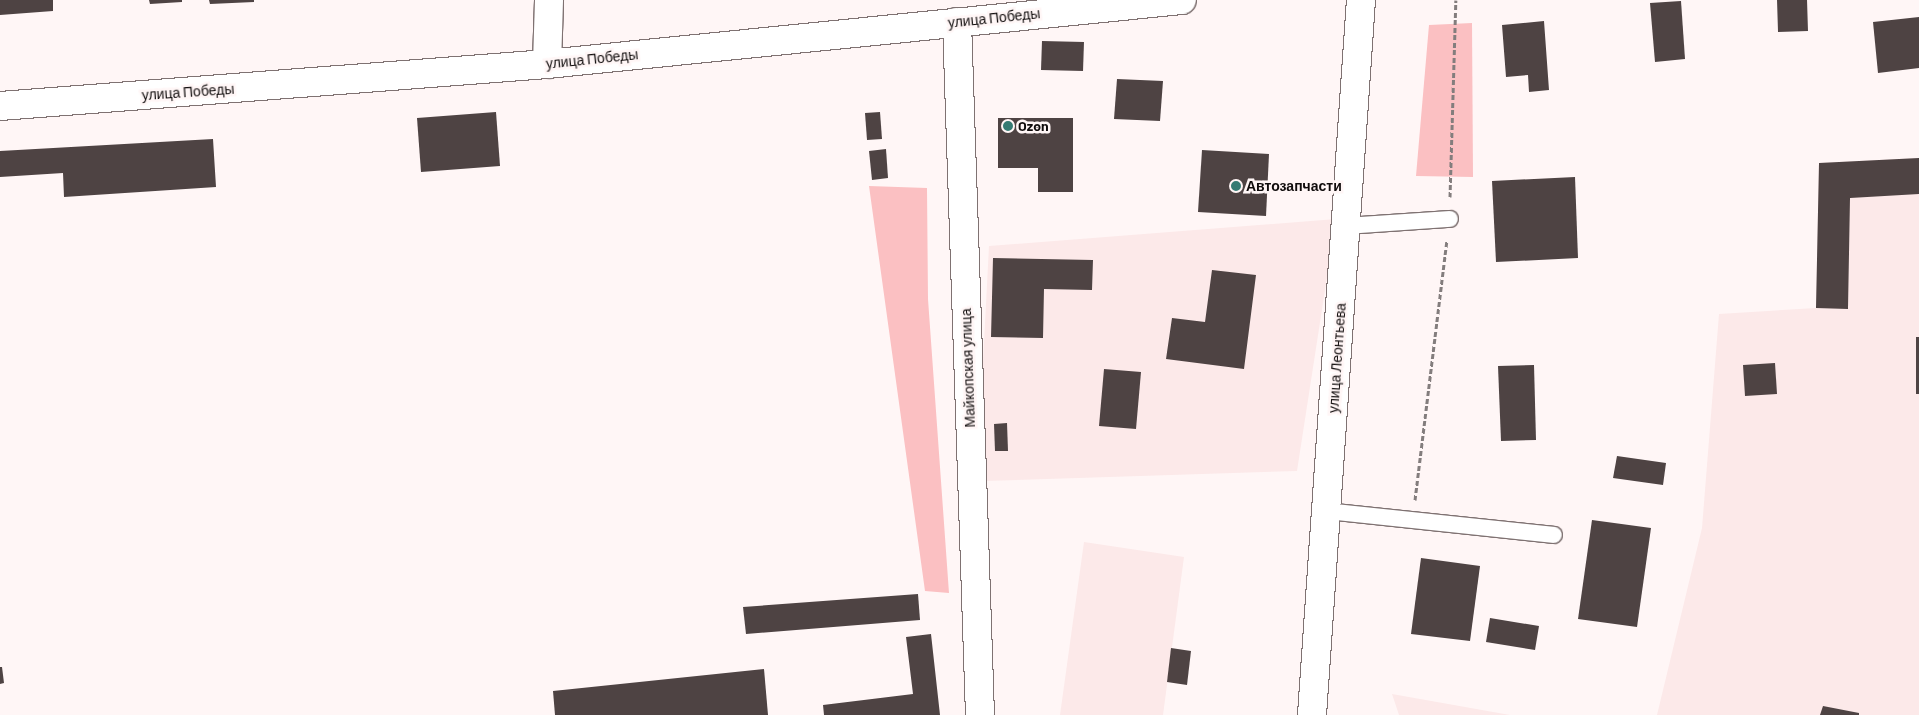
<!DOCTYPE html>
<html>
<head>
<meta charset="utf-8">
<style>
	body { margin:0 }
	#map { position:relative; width:1919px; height:715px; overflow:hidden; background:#fff6f6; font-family:Barlow,sans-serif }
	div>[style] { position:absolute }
	.built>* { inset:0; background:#fce9e9 }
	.green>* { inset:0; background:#fbc0c2 }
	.building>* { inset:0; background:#4e4343 }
	.path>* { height:3px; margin-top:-1.5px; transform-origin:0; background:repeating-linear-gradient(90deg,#837d7d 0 5px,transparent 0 7.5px) }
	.roads { filter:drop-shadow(1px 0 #7f7272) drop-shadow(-1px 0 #7f7272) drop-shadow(0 1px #7f7272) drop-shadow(0 -1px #7f7272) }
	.lane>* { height:16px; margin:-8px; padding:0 8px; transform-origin:8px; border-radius:8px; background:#fff }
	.street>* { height:28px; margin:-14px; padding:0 14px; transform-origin:14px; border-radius:14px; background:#fff }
	.secondary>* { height:28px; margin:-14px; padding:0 14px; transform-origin:14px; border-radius:14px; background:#fff }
	.dots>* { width:14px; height:14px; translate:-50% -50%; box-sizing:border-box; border:2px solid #fff6f6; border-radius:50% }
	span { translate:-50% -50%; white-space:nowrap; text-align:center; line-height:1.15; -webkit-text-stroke:5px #fff6f6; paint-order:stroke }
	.street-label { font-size:14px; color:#100c0c }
	.poi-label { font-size:14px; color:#100c0c; font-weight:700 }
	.left { translate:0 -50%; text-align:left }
</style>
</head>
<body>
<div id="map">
	<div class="built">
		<div style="clip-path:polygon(1919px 158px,1919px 715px,1657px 715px,1702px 528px,1719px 314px,1816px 308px,1819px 163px)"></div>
		<div style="clip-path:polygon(1336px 219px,1297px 471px,984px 481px,981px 401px,989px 246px)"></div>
		<div style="clip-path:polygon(1084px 542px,1184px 557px,1163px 715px,1060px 715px)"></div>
		<div style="clip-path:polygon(1392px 694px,1510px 715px,1399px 715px)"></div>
	</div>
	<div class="green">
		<div style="clip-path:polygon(1472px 23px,1473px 177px,1416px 176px,1429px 25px)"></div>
		<div style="clip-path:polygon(869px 186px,927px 188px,928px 299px,949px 593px,925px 591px)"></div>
	</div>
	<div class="building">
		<div style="clip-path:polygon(0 0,53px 0,53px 11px,0 15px)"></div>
		<div style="clip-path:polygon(149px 0,182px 0,182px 2px,150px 4px)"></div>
		<div style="clip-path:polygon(209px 0,254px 0,254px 2px,210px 4px)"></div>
		<div style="clip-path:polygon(1777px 0,1807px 0,1808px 31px,1778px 32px)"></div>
		<div style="clip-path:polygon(1681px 1px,1685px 59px,1655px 62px,1650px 3px)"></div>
		<div style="clip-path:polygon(1919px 17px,1919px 68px,1878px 73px,1873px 22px)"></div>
		<div style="clip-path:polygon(1544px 21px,1549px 90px,1529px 92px,1528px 75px,1506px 77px,1502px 25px)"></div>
		<div style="clip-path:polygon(1042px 41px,1084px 42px,1083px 71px,1041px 70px)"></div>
		<div style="clip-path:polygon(1117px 79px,1163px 81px,1160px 121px,1114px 119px)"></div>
		<div style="clip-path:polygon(496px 112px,500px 166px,421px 172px,417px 118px)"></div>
		<div style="clip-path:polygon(880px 112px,882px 139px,867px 140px,865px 113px)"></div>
		<div style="clip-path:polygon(998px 118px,1073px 118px,1073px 192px,1038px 192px,1038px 168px,998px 168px)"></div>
		<div style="clip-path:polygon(213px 139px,216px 187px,64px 197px,63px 173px,0 177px,0 151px)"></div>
		<div style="clip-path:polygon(886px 149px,888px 178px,872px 180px,869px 151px)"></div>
		<div style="clip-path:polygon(1202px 150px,1269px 154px,1266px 216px,1198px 212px)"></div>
		<div style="clip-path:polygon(1919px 158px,1919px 194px,1850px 198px,1848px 309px,1816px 308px,1819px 163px)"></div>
		<div style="clip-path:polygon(1575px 177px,1578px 258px,1496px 262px,1492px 181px)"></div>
		<div style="clip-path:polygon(993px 258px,1093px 260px,1092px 290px,1044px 289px,1043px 338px,991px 337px)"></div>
		<div style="clip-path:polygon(1212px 270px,1256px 275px,1244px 369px,1166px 359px,1172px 318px,1205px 322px)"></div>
		<div style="clip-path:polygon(1916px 337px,1919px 337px,1919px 394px,1916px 394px)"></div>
		<div style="clip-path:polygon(1775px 363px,1777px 394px,1745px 396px,1743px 365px)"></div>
		<div style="clip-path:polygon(1534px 365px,1536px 440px,1501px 441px,1498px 366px)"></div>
		<div style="clip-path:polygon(1104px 369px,1141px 372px,1136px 429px,1099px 426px)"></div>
		<div style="clip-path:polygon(1007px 423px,1008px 451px,995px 451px,994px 424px)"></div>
		<div style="clip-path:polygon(1617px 456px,1666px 463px,1663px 485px,1613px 478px)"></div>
		<div style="clip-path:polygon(1592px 520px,1651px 528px,1637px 627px,1578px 619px)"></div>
		<div style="clip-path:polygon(1421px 558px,1480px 566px,1470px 641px,1411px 634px)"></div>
		<div style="clip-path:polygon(918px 594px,920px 620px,746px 634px,743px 607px)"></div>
		<div style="clip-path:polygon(1490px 618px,1539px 626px,1535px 650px,1486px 642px)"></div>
		<div style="clip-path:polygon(931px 634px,940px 715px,824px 715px,823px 705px,913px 694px,906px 637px)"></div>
		<div style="clip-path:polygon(1171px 648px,1191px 651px,1187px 685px,1167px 682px)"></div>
		<div style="clip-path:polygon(0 667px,2px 667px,4px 683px,0 684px)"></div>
		<div style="clip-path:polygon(764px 669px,768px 715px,555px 715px,553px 691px)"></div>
		<div style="clip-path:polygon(1823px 706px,1859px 713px,1859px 715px,1820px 715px)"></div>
	</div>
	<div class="path">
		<div style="left:1450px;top:197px;width:197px;rotate:-88.3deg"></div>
		<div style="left:1415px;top:500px;width:262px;rotate:-83deg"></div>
	</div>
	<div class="roads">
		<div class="lane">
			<div style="left:1346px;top:226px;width:104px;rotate:-3.9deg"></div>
			<div style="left:1326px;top:511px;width:229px;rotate:6deg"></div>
		</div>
		<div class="street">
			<div style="left:957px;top:22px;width:693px;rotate:88.1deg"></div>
			<div style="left:547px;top:64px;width:64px;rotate:-88.2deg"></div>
			<div style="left:1312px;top:715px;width:717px;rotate:-86.08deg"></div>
		</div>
		<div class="secondary">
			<div style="left:0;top:106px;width:549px;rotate:-4.39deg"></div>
			<div style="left:547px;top:64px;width:638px;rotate:-5.76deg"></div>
		</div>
	</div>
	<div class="dots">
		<div style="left:1008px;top:126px;background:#357b73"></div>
		<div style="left:1236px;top:186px;background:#357b73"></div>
	</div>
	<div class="street-label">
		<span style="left:994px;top:18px;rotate:-6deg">улица Победы</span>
		<span style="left:592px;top:59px;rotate:-6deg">улица Победы</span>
		<span style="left:188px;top:92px;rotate:-4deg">улица Победы</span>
		<span style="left:1337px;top:358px;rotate:-86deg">улица Леонтьева</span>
		<span style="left:968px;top:368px;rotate:-92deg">Майкопская улица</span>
	</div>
	<div class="poi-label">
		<span class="left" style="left:1018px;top:126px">Ozon</span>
		<span class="left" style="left:1246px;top:186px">Автозапчасти</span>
	</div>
</div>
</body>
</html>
